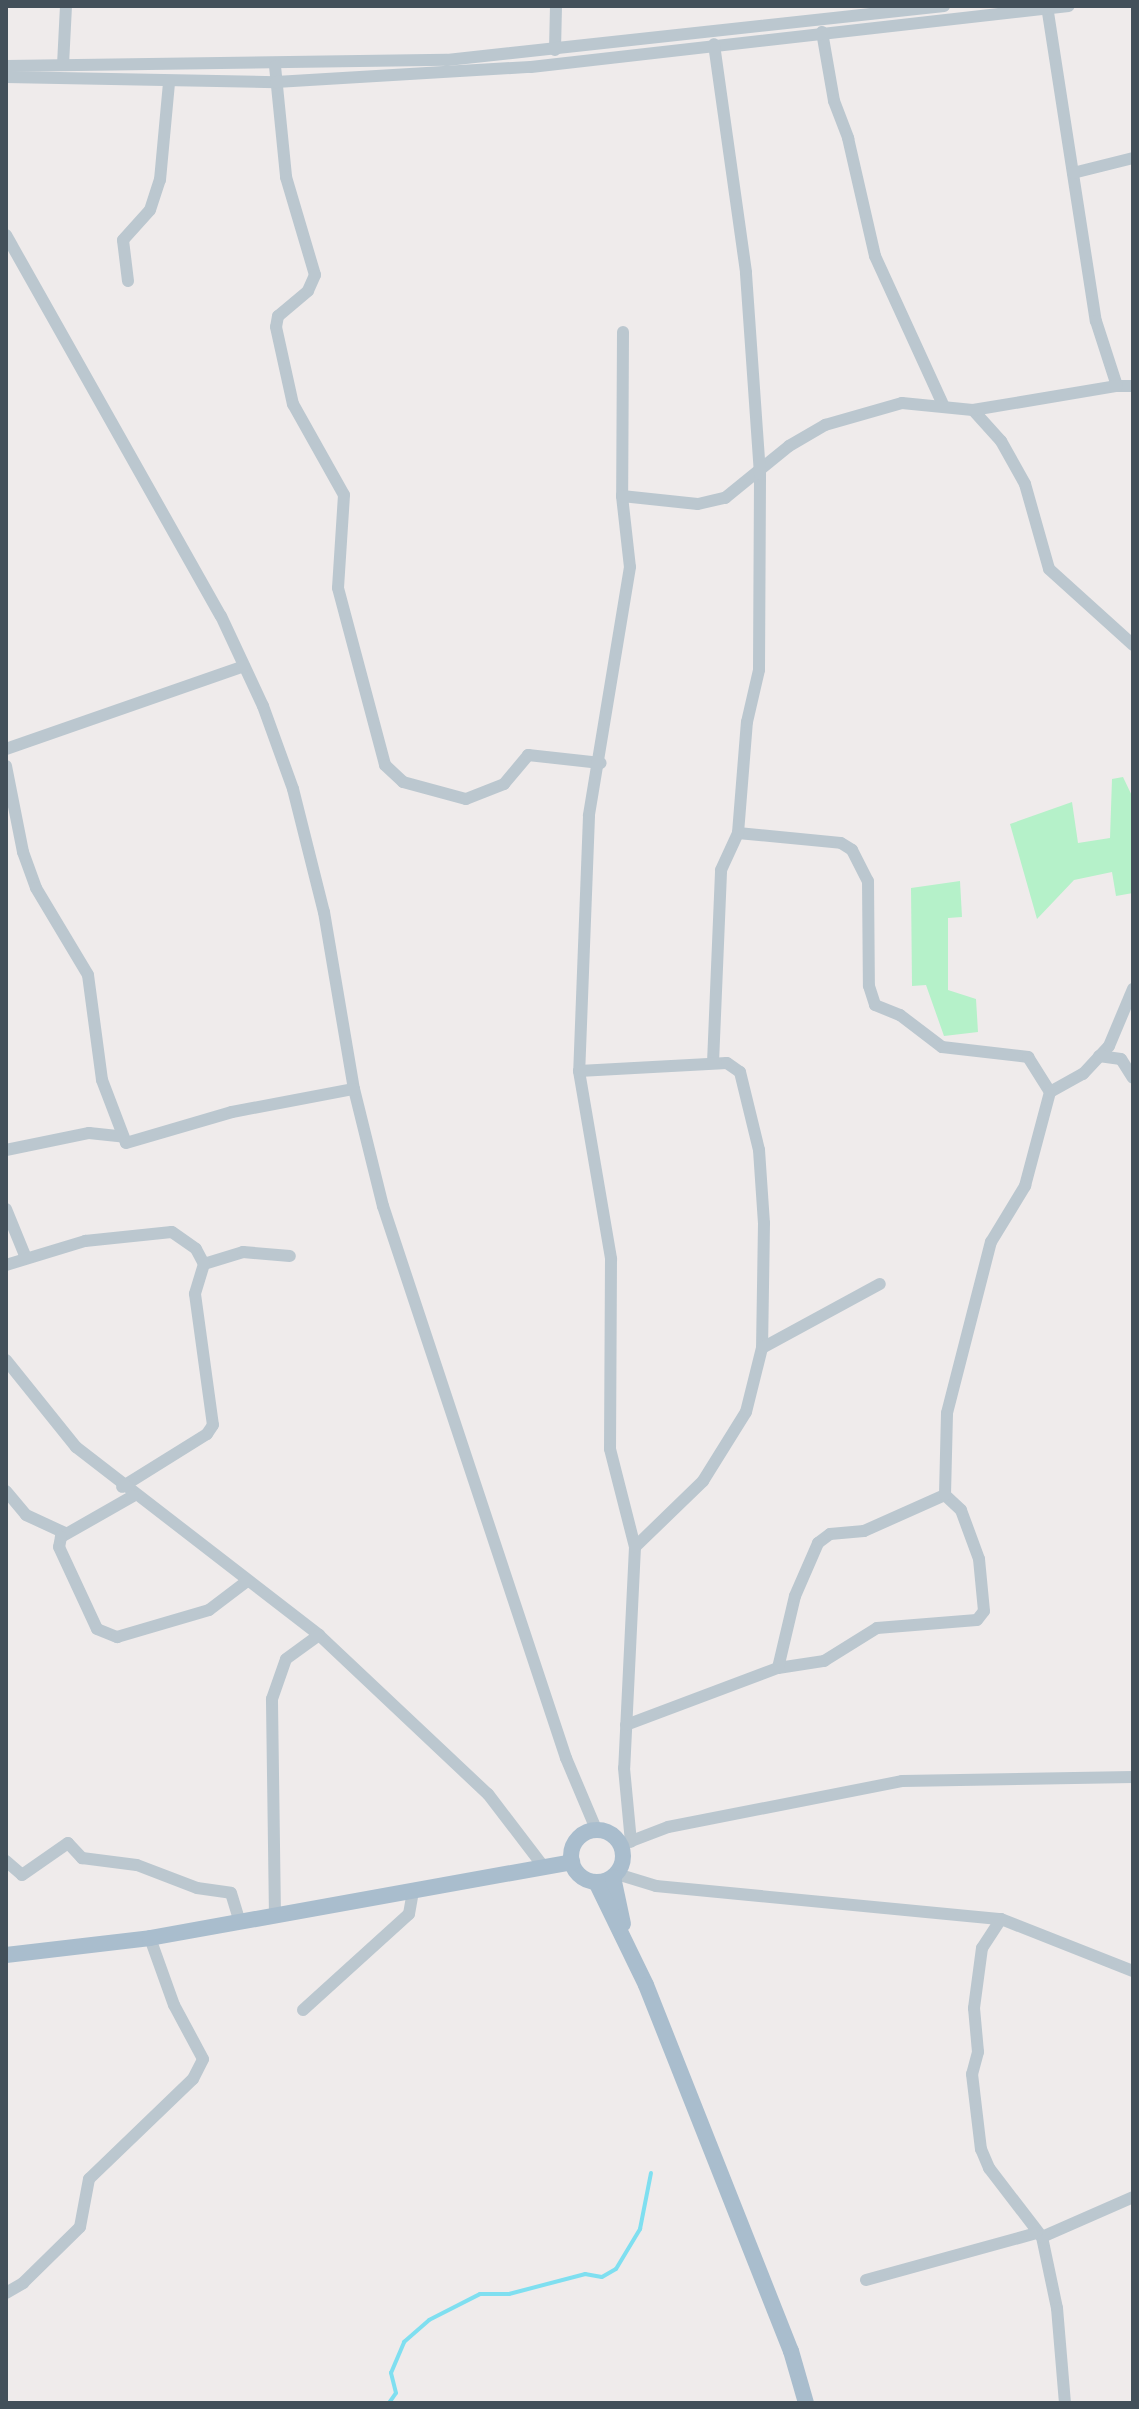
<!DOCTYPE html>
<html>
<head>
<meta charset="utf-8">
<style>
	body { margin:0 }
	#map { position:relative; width:1139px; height:2409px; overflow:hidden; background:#efebeb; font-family:Montserrat,sans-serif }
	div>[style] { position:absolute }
	.green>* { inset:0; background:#b5f1c9 }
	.stream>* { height:4px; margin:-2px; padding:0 2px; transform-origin:2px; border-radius:2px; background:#7fdff0 }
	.minor>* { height:12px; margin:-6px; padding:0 6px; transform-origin:6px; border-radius:6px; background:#bbc7cf }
	.major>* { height:16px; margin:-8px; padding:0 8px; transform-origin:8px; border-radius:8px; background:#a9bdcd }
	.major>.ring { margin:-8px; padding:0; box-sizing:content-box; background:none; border:16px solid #a9bdcd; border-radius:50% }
	span { translate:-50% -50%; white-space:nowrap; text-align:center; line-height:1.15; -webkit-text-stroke:6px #fff; paint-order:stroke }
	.frame { position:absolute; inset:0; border:8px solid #43505a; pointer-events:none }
</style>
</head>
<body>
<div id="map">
	<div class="green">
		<div style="clip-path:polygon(1123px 777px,1133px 798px,1133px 893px,1116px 896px,1112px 872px,1074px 880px,1037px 919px,1010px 824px,1072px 802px,1078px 843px,1110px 838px,1112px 779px)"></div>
		<div style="clip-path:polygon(960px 881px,962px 917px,948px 918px,948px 990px,976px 999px,978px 1032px,944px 1036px,926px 985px,912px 986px,911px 888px)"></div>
	</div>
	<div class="stream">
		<div style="left:389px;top:2403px;width:12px;rotate:-55deg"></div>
		<div style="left:396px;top:2393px;width:21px;rotate:-104deg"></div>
		<div style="left:391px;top:2373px;width:34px;rotate:-67deg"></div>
		<div style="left:404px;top:2342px;width:33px;rotate:-41deg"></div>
		<div style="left:429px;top:2320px;width:57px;rotate:-27deg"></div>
		<div style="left:480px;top:2294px;width:29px"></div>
		<div style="left:509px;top:2294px;width:79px;rotate:-14.7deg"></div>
		<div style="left:585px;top:2274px;width:17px;rotate:10deg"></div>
		<div style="left:602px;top:2277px;width:16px;rotate:-30deg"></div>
		<div style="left:616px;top:2269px;width:47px;rotate:-59deg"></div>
		<div style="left:640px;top:2229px;width:57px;rotate:-78.9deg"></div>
	</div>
	<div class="minor">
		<div style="left:1047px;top:6px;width:319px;rotate:81.2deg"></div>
		<div style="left:1096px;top:321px;width:68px;rotate:72.1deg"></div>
		<div style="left:1117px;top:386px;width:16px"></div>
		<div style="left:822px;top:32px;width:70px;rotate:80.1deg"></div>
		<div style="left:834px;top:101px;width:40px;rotate:69deg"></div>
		<div style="left:848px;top:138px;width:121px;rotate:77.1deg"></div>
		<div style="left:875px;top:256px;width:166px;rotate:65.4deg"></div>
		<div style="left:555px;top:50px;width:44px;rotate:-88.7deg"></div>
		<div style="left:63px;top:65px;width:59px;rotate:-87.1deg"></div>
		<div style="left:6px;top:66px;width:441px;rotate:-0.8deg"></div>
		<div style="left:447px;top:60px;width:500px;rotate:-6.2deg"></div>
		<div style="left:275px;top:66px;width:112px;rotate:84.3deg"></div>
		<div style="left:286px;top:177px;width:102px;rotate:73.5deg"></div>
		<div style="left:315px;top:275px;width:17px;rotate:114deg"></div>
		<div style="left:308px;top:291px;width:39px;rotate:140deg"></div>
		<div style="left:278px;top:316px;width:11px;rotate:100deg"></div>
		<div style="left:276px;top:327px;width:79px;rotate:77.6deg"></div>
		<div style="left:293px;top:404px;width:104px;rotate:60.7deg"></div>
		<div style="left:344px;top:495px;width:93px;rotate:93.7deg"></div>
		<div style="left:338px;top:588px;width:183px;rotate:75.1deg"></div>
		<div style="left:385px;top:765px;width:25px;rotate:43deg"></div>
		<div style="left:403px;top:782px;width:65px;rotate:15.1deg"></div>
		<div style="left:466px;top:799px;width:41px;rotate:-21.5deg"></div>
		<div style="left:504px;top:784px;width:38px;rotate:-50deg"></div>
		<div style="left:528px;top:755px;width:73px;rotate:6.3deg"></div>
		<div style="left:6px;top:77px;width:270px;rotate:1.1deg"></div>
		<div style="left:276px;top:82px;width:255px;rotate:-3.4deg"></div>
		<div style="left:531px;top:67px;width:541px;rotate:-6.47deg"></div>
		<div style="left:1073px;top:173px;width:62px;rotate:-14deg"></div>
		<div style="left:6px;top:235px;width:437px;rotate:60.6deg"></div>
		<div style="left:221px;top:616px;width:99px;rotate:65deg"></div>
		<div style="left:263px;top:706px;width:88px;rotate:70.1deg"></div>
		<div style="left:293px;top:789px;width:127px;rotate:75.9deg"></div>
		<div style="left:324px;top:912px;width:180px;rotate:80.4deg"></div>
		<div style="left:354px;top:1089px;width:121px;rotate:76.1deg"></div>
		<div style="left:383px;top:1206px;width:582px;rotate:71.66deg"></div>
		<div style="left:566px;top:1758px;width:77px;rotate:67.1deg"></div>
		<div style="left:128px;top:281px;width:41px;rotate:-97deg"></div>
		<div style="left:123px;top:240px;width:40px;rotate:-48deg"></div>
		<div style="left:150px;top:210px;width:32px;rotate:-72deg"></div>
		<div style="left:160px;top:180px;width:97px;rotate:-84.7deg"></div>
		<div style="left:623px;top:332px;width:164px;rotate:90.3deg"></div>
		<div style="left:622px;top:496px;width:71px;rotate:83.6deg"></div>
		<div style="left:630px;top:567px;width:252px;rotate:99.4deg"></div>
		<div style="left:589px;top:816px;width:255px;rotate:92.2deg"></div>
		<div style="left:579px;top:1071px;width:191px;rotate:80.3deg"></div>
		<div style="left:611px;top:1259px;width:190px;rotate:90.3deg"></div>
		<div style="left:610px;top:1449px;width:101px;rotate:75.7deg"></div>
		<div style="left:635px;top:1547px;width:221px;rotate:92.8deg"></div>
		<div style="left:624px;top:1768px;width:74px;rotate:84.6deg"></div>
		<div style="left:973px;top:410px;width:42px;rotate:47.9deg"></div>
		<div style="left:1001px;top:441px;width:49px;rotate:60.8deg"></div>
		<div style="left:1025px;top:484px;width:88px;rotate:74.2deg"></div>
		<div style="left:1049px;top:569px;width:113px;rotate:42.1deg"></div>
		<div style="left:622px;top:496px;width:76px;rotate:6deg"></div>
		<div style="left:698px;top:504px;width:28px;rotate:-13deg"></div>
		<div style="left:725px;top:498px;width:82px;rotate:-39.1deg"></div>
		<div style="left:789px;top:446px;width:42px;rotate:-30.3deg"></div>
		<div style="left:825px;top:425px;width:80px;rotate:-15.9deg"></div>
		<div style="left:902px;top:403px;width:71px;rotate:5.6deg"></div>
		<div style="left:973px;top:410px;width:146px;rotate:-9.5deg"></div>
		<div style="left:6px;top:749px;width:252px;rotate:-19.2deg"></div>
		<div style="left:6px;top:766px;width:88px;rotate:78.8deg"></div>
		<div style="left:23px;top:852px;width:38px;rotate:70deg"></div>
		<div style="left:36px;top:888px;width:101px;rotate:59.1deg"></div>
		<div style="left:88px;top:975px;width:106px;rotate:82.4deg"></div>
		<div style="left:102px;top:1080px;width:67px;rotate:69.1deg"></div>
		<div style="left:126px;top:1143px;width:110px;rotate:-16.3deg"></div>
		<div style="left:232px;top:1112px;width:124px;rotate:-10.7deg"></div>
		<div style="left:738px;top:833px;width:103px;rotate:5.5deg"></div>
		<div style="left:841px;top:843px;width:13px;rotate:32deg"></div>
		<div style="left:852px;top:850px;width:35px;rotate:63deg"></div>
		<div style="left:868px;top:881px;width:105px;rotate:89.5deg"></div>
		<div style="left:869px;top:986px;width:20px;rotate:72deg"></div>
		<div style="left:875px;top:1005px;width:27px;rotate:22deg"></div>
		<div style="left:900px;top:1015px;width:53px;rotate:37.3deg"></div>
		<div style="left:942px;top:1047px;width:87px;rotate:6.6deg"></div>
		<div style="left:1028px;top:1057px;width:41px;rotate:57.8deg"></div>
		<div style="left:1099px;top:1056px;width:22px;rotate:8deg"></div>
		<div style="left:1121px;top:1059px;width:22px;rotate:58deg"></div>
		<div style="left:713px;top:1063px;width:193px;rotate:-87.6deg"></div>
		<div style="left:721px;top:870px;width:41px;rotate:-65.3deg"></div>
		<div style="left:738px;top:833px;width:111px;rotate:-85.4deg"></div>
		<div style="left:747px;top:722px;width:53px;rotate:-77deg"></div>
		<div style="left:759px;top:670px;width:196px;rotate:-89.7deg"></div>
		<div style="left:760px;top:474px;width:202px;rotate:-94deg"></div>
		<div style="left:746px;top:272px;width:230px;rotate:-98deg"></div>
		<div style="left:579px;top:1071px;width:148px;rotate:-3.1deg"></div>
		<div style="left:727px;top:1063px;width:16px;rotate:35deg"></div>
		<div style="left:740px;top:1072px;width:80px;rotate:76.3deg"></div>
		<div style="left:759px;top:1150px;width:73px;rotate:86.1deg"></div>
		<div style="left:764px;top:1223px;width:125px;rotate:90.9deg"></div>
		<div style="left:6px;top:1150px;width:85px;rotate:-11.6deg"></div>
		<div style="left:89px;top:1133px;width:31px;rotate:6deg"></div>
		<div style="left:6px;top:1209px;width:53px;rotate:67.8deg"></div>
		<div style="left:204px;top:1264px;width:41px;rotate:-17.1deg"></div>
		<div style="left:243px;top:1252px;width:47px;rotate:4.9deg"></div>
		<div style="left:6px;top:1265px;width:83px;rotate:-16.9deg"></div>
		<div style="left:85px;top:1241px;width:87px;rotate:-5.9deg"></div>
		<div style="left:172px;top:1232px;width:29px;rotate:35deg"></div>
		<div style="left:196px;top:1249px;width:17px;rotate:62deg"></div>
		<div style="left:204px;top:1264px;width:31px;rotate:107deg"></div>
		<div style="left:195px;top:1294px;width:132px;rotate:82.2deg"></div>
		<div style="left:213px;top:1425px;width:11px;rotate:124deg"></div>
		<div style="left:207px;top:1434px;width:100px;rotate:148.1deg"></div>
		<div style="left:6px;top:1360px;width:112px;rotate:51.2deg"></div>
		<div style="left:76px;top:1447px;width:307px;rotate:37.7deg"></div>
		<div style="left:319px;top:1635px;width:232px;rotate:43.3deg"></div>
		<div style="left:488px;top:1794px;width:91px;rotate:52.6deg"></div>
		<div style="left:6px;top:1491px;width:31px;rotate:50deg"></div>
		<div style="left:26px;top:1515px;width:43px;rotate:24.8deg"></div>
		<div style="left:133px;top:1496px;width:83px;rotate:150.3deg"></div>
		<div style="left:61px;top:1537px;width:10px;rotate:101deg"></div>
		<div style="left:59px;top:1547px;width:90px;rotate:65.1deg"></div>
		<div style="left:97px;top:1629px;width:22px;rotate:22deg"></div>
		<div style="left:117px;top:1637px;width:96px;rotate:-16.4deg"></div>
		<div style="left:209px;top:1610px;width:48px;rotate:-37.3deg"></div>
		<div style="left:635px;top:1547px;width:95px;rotate:-44.1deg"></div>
		<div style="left:703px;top:1481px;width:81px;rotate:-58.1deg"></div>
		<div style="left:746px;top:1412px;width:66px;rotate:-76deg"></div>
		<div style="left:762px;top:1348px;width:134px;rotate:-28.5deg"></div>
		<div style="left:778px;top:1668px;width:47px;rotate:-8.7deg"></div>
		<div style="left:824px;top:1661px;width:62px;rotate:-31.9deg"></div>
		<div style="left:877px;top:1628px;width:100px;rotate:-4.6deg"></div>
		<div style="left:977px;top:1620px;width:11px;rotate:-52deg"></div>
		<div style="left:984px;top:1611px;width:52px;rotate:-95.5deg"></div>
		<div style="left:979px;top:1559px;width:52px;rotate:-110.2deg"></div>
		<div style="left:961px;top:1510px;width:22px;rotate:-137deg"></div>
		<div style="left:626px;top:1725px;width:162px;rotate:-20.6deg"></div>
		<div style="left:778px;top:1668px;width:74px;rotate:-76.7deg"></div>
		<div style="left:795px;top:1596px;width:58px;rotate:-66.5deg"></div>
		<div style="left:818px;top:1543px;width:15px;rotate:-37deg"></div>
		<div style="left:830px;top:1534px;width:34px;rotate:-5deg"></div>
		<div style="left:864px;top:1531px;width:89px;rotate:-24deg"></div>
		<div style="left:945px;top:1495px;width:82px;rotate:-88.6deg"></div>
		<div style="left:947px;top:1413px;width:177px;rotate:-75.6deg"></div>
		<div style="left:991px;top:1242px;width:66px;rotate:-58.7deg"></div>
		<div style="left:1025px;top:1186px;width:97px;rotate:-75.1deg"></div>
		<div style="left:1050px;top:1092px;width:38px;rotate:-29deg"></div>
		<div style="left:1083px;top:1074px;width:38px;rotate:-47deg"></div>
		<div style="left:1109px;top:1046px;width:62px;rotate:-67.2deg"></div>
		<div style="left:621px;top:1845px;width:50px;rotate:-21deg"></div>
		<div style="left:668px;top:1827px;width:238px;rotate:-11.1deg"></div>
		<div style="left:902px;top:1781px;width:231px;rotate:-1deg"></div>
		<div style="left:6px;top:1861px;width:21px;rotate:41deg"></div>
		<div style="left:22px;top:1875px;width:56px;rotate:-34.8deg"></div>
		<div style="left:68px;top:1843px;width:21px;rotate:47deg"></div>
		<div style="left:82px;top:1858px;width:55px;rotate:7.3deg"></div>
		<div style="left:137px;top:1865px;width:64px;rotate:21deg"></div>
		<div style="left:197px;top:1888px;width:34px;rotate:8deg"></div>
		<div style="left:231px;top:1893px;width:31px;rotate:73deg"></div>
		<div style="left:617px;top:1874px;width:41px;rotate:17.1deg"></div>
		<div style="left:656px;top:1886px;width:347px;rotate:5.5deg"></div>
		<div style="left:1001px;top:1919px;width:142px;rotate:21.5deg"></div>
		<div style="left:275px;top:1917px;width:218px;rotate:-90.8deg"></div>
		<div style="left:272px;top:1699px;width:42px;rotate:-70.7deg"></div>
		<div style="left:286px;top:1659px;width:41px;rotate:-36deg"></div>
		<div style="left:1001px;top:1919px;width:35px;rotate:123deg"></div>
		<div style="left:982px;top:1948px;width:61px;rotate:97.6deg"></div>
		<div style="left:974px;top:2008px;width:44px;rotate:84.8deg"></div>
		<div style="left:978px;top:2052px;width:23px;rotate:105deg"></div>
		<div style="left:972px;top:2074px;width:76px;rotate:83.2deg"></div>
		<div style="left:981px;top:2149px;width:21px;rotate:67deg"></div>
		<div style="left:989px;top:2168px;width:87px;rotate:52.5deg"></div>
		<div style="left:1042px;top:2237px;width:73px;rotate:78.1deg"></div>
		<div style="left:1057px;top:2308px;width:95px;rotate:85.2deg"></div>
		<div style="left:303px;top:2010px;width:143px;rotate:-42.2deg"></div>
		<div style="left:409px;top:1914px;width:23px;rotate:-80deg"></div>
		<div style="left:1042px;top:2237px;width:99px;rotate:-23.7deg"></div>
		<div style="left:866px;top:2280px;width:177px;rotate:-15.4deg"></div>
		<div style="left:6px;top:2293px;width:20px;rotate:-30deg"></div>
		<div style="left:23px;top:2283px;width:80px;rotate:-44.5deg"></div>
		<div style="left:80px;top:2227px;width:49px;rotate:-79.4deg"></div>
		<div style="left:89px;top:2179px;width:144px;rotate:-43.9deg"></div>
		<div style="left:193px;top:2079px;width:22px;rotate:-63deg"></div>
		<div style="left:203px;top:2059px;width:61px;rotate:-118.2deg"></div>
		<div style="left:174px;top:2005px;width:71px;rotate:-109.7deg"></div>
	</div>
	<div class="major">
		<div class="ring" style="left:571px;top:1830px;width:36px;height:36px"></div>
		<div style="left:613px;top:1877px;width:48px;rotate:78deg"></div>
		<div style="left:596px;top:1882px;width:114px;rotate:64.1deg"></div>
		<div style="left:646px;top:1985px;width:394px;rotate:68.4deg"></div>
		<div style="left:791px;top:2351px;width:54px;rotate:73.9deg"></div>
		<div style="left:6px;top:1955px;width:145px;rotate:-6.7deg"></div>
		<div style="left:150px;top:1938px;width:429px;rotate:-10.2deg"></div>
	</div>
	<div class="frame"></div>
</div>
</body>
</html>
